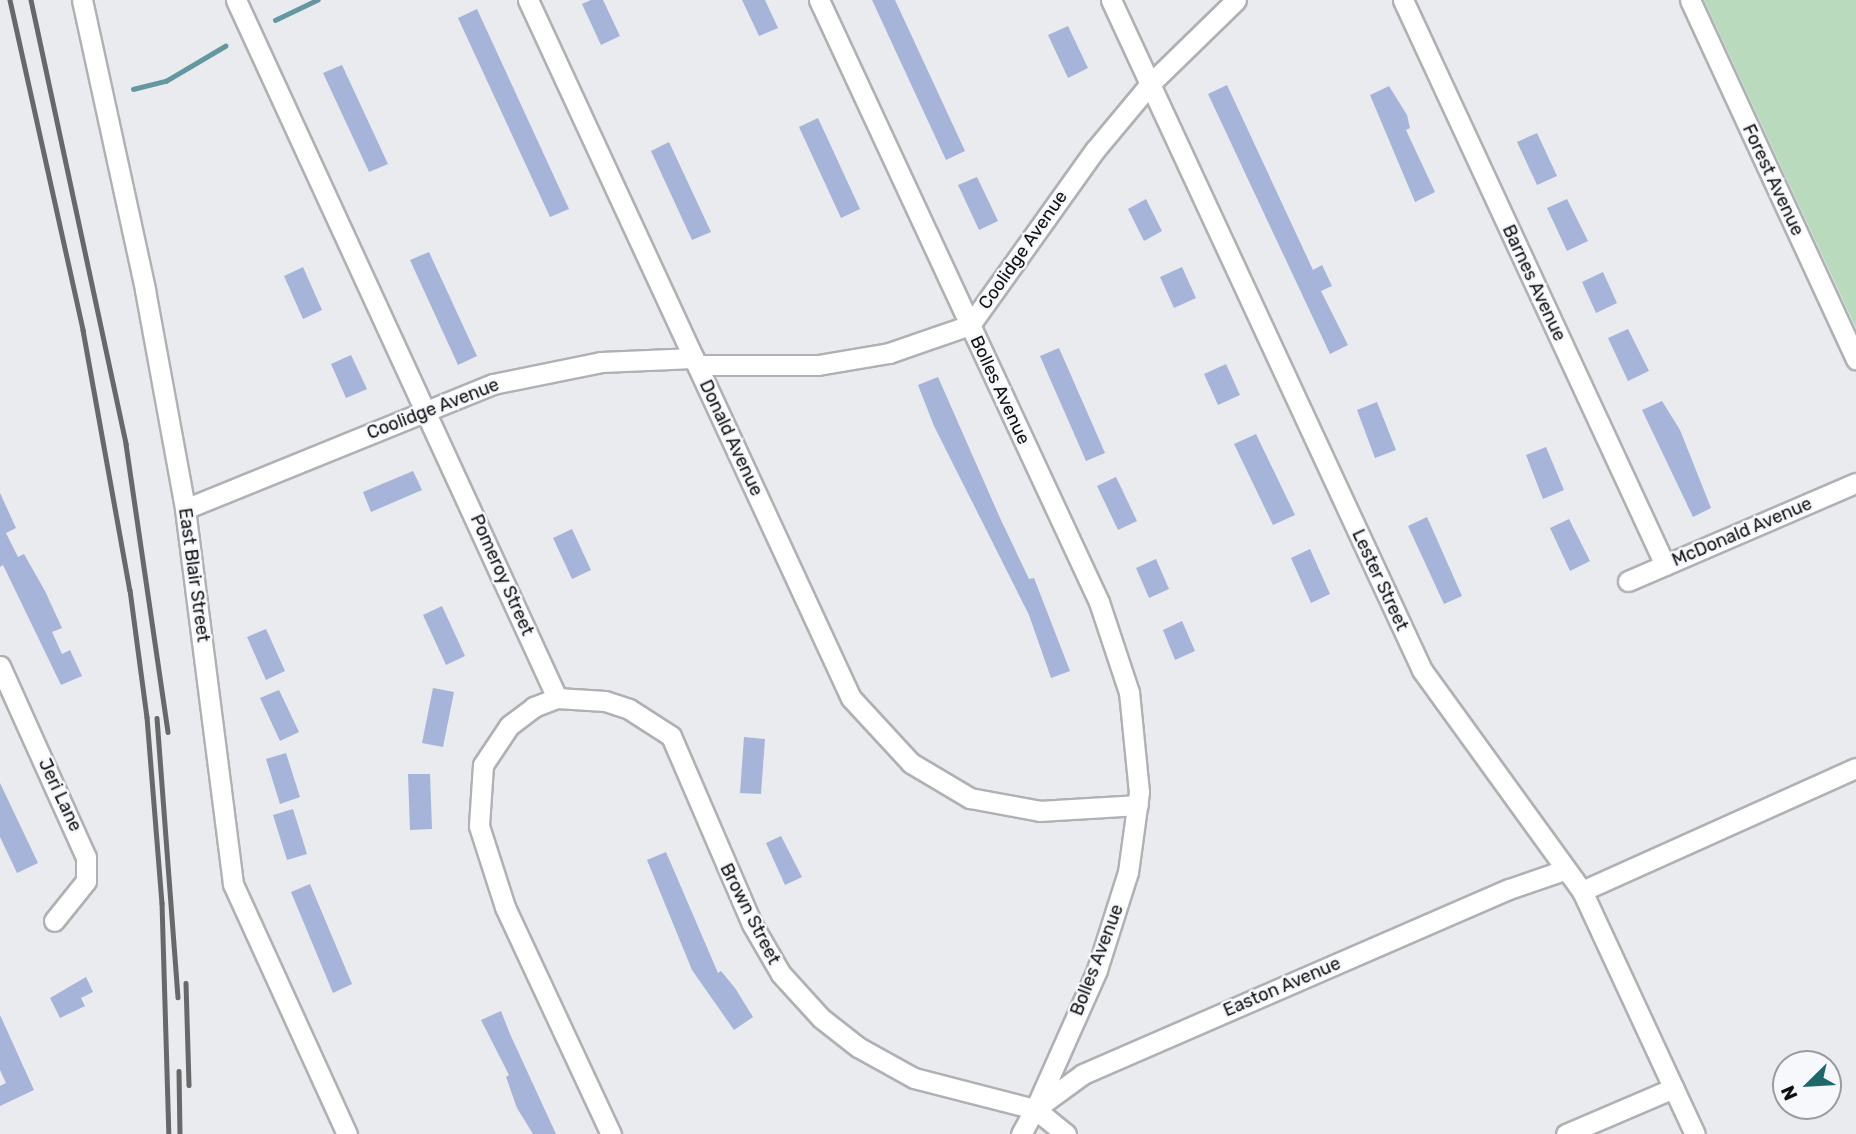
<!DOCTYPE html>
<html>
<head>
<meta charset="utf-8">
<style>
	body { margin:0 }
	#map { position:relative; width:1856px; height:1134px; overflow:hidden; background:#e9ebef; font-family:Rubik,sans-serif }
	div>[style] { position:absolute }
	.green>* { inset:0; background:#badabe }
	.stream>* { height:4.5px; margin:-2.25px; padding:0 2.25px; transform-origin:2.25px; border-radius:2.25px; background:#6498a0 }
	.building>* { inset:0; background:#a6b4da }
	.roads { filter:drop-shadow(2px 0 #afb1b4) drop-shadow(-2px 0 #afb1b4) drop-shadow(0 2px #afb1b4) drop-shadow(0 -2px #afb1b4) }
	.minor>* { height:19px; margin:-9.5px; padding:0 9.5px; transform-origin:9.5px; border-radius:9.5px; background:#fff }
	.rail>* { height:4.5px; margin:-2.25px; padding:0 2.25px; transform-origin:2.25px; border-radius:2.25px; background:#67686a }
	span { translate:-50% -50%; white-space:nowrap; text-align:center; line-height:1.15; -webkit-text-stroke:5px #f7f8fc; paint-order:stroke }
	.street-label { font-size:18px; color:#101011 }
	.north { position:absolute; left:1772px; top:1050px; width:70px; height:70px; box-sizing:border-box; background:#f7f8fc; border:2px solid #9b9b9e; border-radius:50%; rotate:246deg; font-size:19px; font-weight:700; line-height:28px; text-align:center; color:#101011 }
	.north::after { content:''; display:block; margin:auto; width:24px; height:32px; background:#1c696c; clip-path:polygon(50% 0,100% 100%,50% 72%,0 100%) }
</style>
</head>
<body>
<div id="map">
	<div class="green">
		<div style="clip-path:polygon(1704px 0,1856px 0,1856px 328px)"></div>
	</div>
	<div class="stream">
		<div style="left:275px;top:20px;width:47px;rotate:-25.5deg"></div>
		<div style="left:133px;top:89px;width:34px;rotate:-14deg"></div>
		<div style="left:166px;top:81px;width:69px;rotate:-30.7deg"></div>
	</div>
	<div class="building">
		<div style="clip-path:polygon(591px 0,603px 0,620px 36px,601px 45px,582px 4px)"></div>
		<div style="clip-path:polygon(742px 0,765px 0,778px 28px,759px 36px)"></div>
		<div style="clip-path:polygon(872px 0,895px 0,965px 151px,946px 160px)"></div>
		<div style="clip-path:polygon(477px 9px,569px 209px,550px 217px,458px 18px)"></div>
		<div style="clip-path:polygon(1068px 26px,1088px 68px,1068px 78px,1048px 35px)"></div>
		<div style="clip-path:polygon(342px 65px,388px 164px,369px 172px,323px 73px)"></div>
		<div style="clip-path:polygon(1227px 85px,1313px 270px,1322px 265px,1332px 286px,1321px 291px,1348px 345px,1330px 354px,1208px 94px)"></div>
		<div style="clip-path:polygon(1389px 86px,1407px 115px,1410px 128px,1406px 130px,1435px 192px,1415px 202px,1370px 95px)"></div>
		<div style="clip-path:polygon(818px 118px,860px 209px,841px 218px,799px 127px)"></div>
		<div style="clip-path:polygon(1537px 133px,1557px 176px,1537px 185px,1517px 142px)"></div>
		<div style="clip-path:polygon(669px 142px,711px 232px,692px 240px,651px 151px)"></div>
		<div style="clip-path:polygon(977px 177px,998px 221px,979px 230px,958px 185px)"></div>
		<div style="clip-path:polygon(1146px 199px,1162px 231px,1144px 241px,1128px 209px)"></div>
		<div style="clip-path:polygon(1567px 199px,1588px 241px,1567px 251px,1547px 208px)"></div>
		<div style="clip-path:polygon(429px 252px,477px 356px,458px 365px,410px 260px)"></div>
		<div style="clip-path:polygon(303px 267px,322px 310px,303px 319px,284px 276px)"></div>
		<div style="clip-path:polygon(1182px 267px,1196px 298px,1174px 308px,1160px 277px)"></div>
		<div style="clip-path:polygon(1603px 272px,1617px 303px,1596px 313px,1582px 282px)"></div>
		<div style="clip-path:polygon(1628px 329px,1649px 371px,1628px 381px,1608px 338px)"></div>
		<div style="clip-path:polygon(1059px 348px,1105px 453px,1086px 461px,1040px 356px)"></div>
		<div style="clip-path:polygon(351px 355px,367px 389px,346px 398px,331px 364px)"></div>
		<div style="clip-path:polygon(1226px 364px,1240px 395px,1218px 405px,1204px 374px)"></div>
		<div style="clip-path:polygon(938px 377px,1000px 518px,1029px 579px,1034px 578px,1070px 671px,1051px 678px,1029px 615px,934px 426px,918px 385px)"></div>
		<div style="clip-path:polygon(1662px 401px,1680px 430px,1711px 508px,1693px 517px,1642px 410px)"></div>
		<div style="clip-path:polygon(1377px 402px,1396px 450px,1375px 458px,1357px 410px)"></div>
		<div style="clip-path:polygon(1256px 434px,1295px 515px,1273px 525px,1234px 444px)"></div>
		<div style="clip-path:polygon(1546px 447px,1564px 490px,1543px 499px,1526px 455px)"></div>
		<div style="clip-path:polygon(413px 471px,422px 490px,371px 512px,363px 492px)"></div>
		<div style="clip-path:polygon(1116px 477px,1137px 521px,1118px 530px,1097px 486px)"></div>
		<div style="clip-path:polygon(0 493px,16px 528px,6px 533px,18px 557px,24px 554px,45px 591px,62px 628px,52px 632px,62px 654px,70px 650px,82px 676px,61px 685px,3px 565px,0 567px)"></div>
		<div style="clip-path:polygon(1427px 517px,1462px 596px,1444px 604px,1408px 526px)"></div>
		<div style="clip-path:polygon(1569px 519px,1590px 561px,1570px 571px,1550px 528px)"></div>
		<div style="clip-path:polygon(572px 529px,591px 570px,572px 579px,553px 538px)"></div>
		<div style="clip-path:polygon(1310px 549px,1330px 594px,1311px 603px,1291px 558px)"></div>
		<div style="clip-path:polygon(1156px 559px,1169px 589px,1149px 598px,1136px 568px)"></div>
		<div style="clip-path:polygon(442px 606px,465px 656px,446px 665px,423px 615px)"></div>
		<div style="clip-path:polygon(1182px 621px,1195px 651px,1175px 660px,1163px 630px)"></div>
		<div style="clip-path:polygon(266px 629px,285px 671px,266px 680px,247px 637px)"></div>
		<div style="clip-path:polygon(433px 688px,454px 692px,443px 747px,422px 743px)"></div>
		<div style="clip-path:polygon(279px 690px,299px 732px,280px 741px,260px 698px)"></div>
		<div style="clip-path:polygon(744px 737px,765px 739px,761px 794px,740px 793px)"></div>
		<div style="clip-path:polygon(286px 753px,300px 797px,280px 804px,266px 759px)"></div>
		<div style="clip-path:polygon(408px 774px,430px 774px,432px 829px,410px 830px)"></div>
		<div style="clip-path:polygon(0 783px,38px 863px,17px 873px,0 837px)"></div>
		<div style="clip-path:polygon(293px 809px,307px 854px,287px 860px,273px 815px)"></div>
		<div style="clip-path:polygon(781px 836px,802px 877px,785px 885px,766px 843px)"></div>
		<div style="clip-path:polygon(666px 852px,718px 973px,721px 971px,735px 988px,753px 1017px,734px 1030px,692px 970px,647px 860px)"></div>
		<div style="clip-path:polygon(310px 884px,352px 984px,333px 993px,291px 892px)"></div>
		<div style="clip-path:polygon(86px 977px,93px 992px,81px 998px,85px 1006px,60px 1018px,50px 998px)"></div>
		<div style="clip-path:polygon(501px 1011px,510px 1034px,556px 1134px,533px 1134px,517px 1108px,506px 1077px,509px 1075px,481px 1020px)"></div>
		<div style="clip-path:polygon(0 1015px,34px 1090px,0 1106px,0 1086px,6px 1083px,0 1070px)"></div>
	</div>
	<div class="roads">
		<div class="minor">
			<div style="left:82px;top:0;width:297px;rotate:77.7deg"></div>
			<div style="left:145px;top:290px;width:223px;rotate:79.6deg"></div>
			<div style="left:185px;top:509px;width:378px;rotate:82.7deg"></div>
			<div style="left:233px;top:884px;width:275px;rotate:65.5deg"></div>
			<div style="left:236px;top:0;width:768px;rotate:65.3deg"></div>
			<div style="left:528px;top:0;width:769px;rotate:65.17deg"></div>
			<div style="left:851px;top:698px;width:88px;rotate:47.3deg"></div>
			<div style="left:911px;top:763px;width:69px;rotate:30.7deg"></div>
			<div style="left:970px;top:798px;width:71px;rotate:10.5deg"></div>
			<div style="left:1040px;top:811px;width:98px;rotate:-3.5deg"></div>
			<div style="left:819px;top:0;width:664px;rotate:65.06deg"></div>
			<div style="left:1099px;top:602px;width:95px;rotate:71.6deg"></div>
			<div style="left:1129px;top:692px;width:100px;rotate:84.3deg"></div>
			<div style="left:1139px;top:792px;width:81px;rotate:97.8deg"></div>
			<div style="left:1128px;top:872px;width:103px;rotate:107.6deg"></div>
			<div style="left:1097px;top:970px;width:152px;rotate:114deg"></div>
			<div style="left:1111px;top:0;width:739px;rotate:65.1deg"></div>
			<div style="left:1422px;top:670px;width:273px;rotate:54.1deg"></div>
			<div style="left:1582px;top:891px;width:268px;rotate:65.1deg"></div>
			<div style="left:1403px;top:0;width:623px;rotate:65.12deg"></div>
			<div style="left:1690px;top:0;width:396px;rotate:65.2deg"></div>
			<div style="left:697px;top:365px;width:121px"></div>
			<div style="left:818px;top:365px;width:72px;rotate:-9.6deg"></div>
			<div style="left:889px;top:353px;width:86px;rotate:-19.1deg"></div>
			<div style="left:970px;top:325px;width:215px;rotate:-54.5deg"></div>
			<div style="left:1095px;top:150px;width:86px;rotate:-50.2deg"></div>
			<div style="left:1150px;top:84px;width:120px;rotate:-44.3deg"></div>
			<div style="left:185px;top:509px;width:332px;rotate:-22.1deg"></div>
			<div style="left:493px;top:384px;width:110px;rotate:-11.5deg"></div>
			<div style="left:601px;top:362px;width:93px;rotate:-2.5deg"></div>
			<div style="left:1628px;top:581px;width:248px;rotate:-23.3deg"></div>
			<div style="left:0;top:666px;width:209px;rotate:65.8deg"></div>
			<div style="left:86px;top:857px;width:24px;rotate:90deg"></div>
			<div style="left:86px;top:881px;width:51px;rotate:128.7deg"></div>
			<div style="left:557px;top:698px;width:48px;rotate:3.6deg"></div>
			<div style="left:605px;top:701px;width:25px;rotate:18deg"></div>
			<div style="left:629px;top:709px;width:50px;rotate:32.7deg"></div>
			<div style="left:671px;top:736px;width:205px;rotate:66.7deg"></div>
			<div style="left:752px;top:924px;width:58px;rotate:59.9deg"></div>
			<div style="left:781px;top:974px;width:59px;rotate:47.7deg"></div>
			<div style="left:821px;top:1018px;width:47px;rotate:38.1deg"></div>
			<div style="left:858px;top:1047px;width:64px;rotate:29deg"></div>
			<div style="left:914px;top:1078px;width:125px;rotate:14.4deg"></div>
			<div style="left:1035px;top:1109px;width:40px;rotate:39deg"></div>
			<div style="left:557px;top:698px;width:25px;rotate:159deg"></div>
			<div style="left:534px;top:707px;width:31px;rotate:143deg"></div>
			<div style="left:509px;top:726px;width:47px;rotate:123.7deg"></div>
			<div style="left:483px;top:765px;width:61px;rotate:93.8deg"></div>
			<div style="left:479px;top:826px;width:85px;rotate:72.2deg"></div>
			<div style="left:505px;top:907px;width:251px;rotate:65deg"></div>
			<div style="left:1582px;top:891px;width:300px;rotate:-24.2deg"></div>
			<div style="left:1021px;top:1134px;width:29px;rotate:-61deg"></div>
			<div style="left:1035px;top:1109px;width:59px;rotate:-36.1deg"></div>
			<div style="left:1083px;top:1074px;width:464px;rotate:-23.5deg"></div>
			<div style="left:1509px;top:889px;width:58px;rotate:-19.1deg"></div>
			<div style="left:1566px;top:1134px;width:117px;rotate:-23.1deg"></div>
		</div>
	</div>
	<div class="rail">
		<div style="left:10px;top:0;width:338px;rotate:77.5deg"></div>
		<div style="left:83px;top:330px;width:264px;rotate:79.8deg"></div>
		<div style="left:130px;top:590px;width:128px;rotate:82.4deg"></div>
		<div style="left:147px;top:717px;width:187px;rotate:85.4deg"></div>
		<div style="left:162px;top:903px;width:231px;rotate:88.3deg"></div>
		<div style="left:31px;top:0;width:454px;rotate:77.9deg"></div>
		<div style="left:126px;top:444px;width:291px;rotate:81.7deg"></div>
		<div style="left:157px;top:718px;width:280px;rotate:85.7deg"></div>
		<div style="left:186px;top:983px;width:102px;rotate:88.3deg"></div>
		<div style="left:179px;top:1071px;width:63px;rotate:89.1deg"></div>
	</div>
	<div class="street-label">
		<span style="left:1773px;top:180px;rotate:65deg">Forest Avenue</span>
		<span style="left:1023px;top:250px;rotate:-55deg">Coolidge Avenue</span>
		<span style="left:1534px;top:283px;rotate:65deg">Barnes Avenue</span>
		<span style="left:1000px;top:390px;rotate:65deg">Bolles Avenue</span>
		<span style="left:433px;top:409px;rotate:-21deg">Coolidge Avenue</span>
		<span style="left:731px;top:438px;rotate:65deg">Donald Avenue</span>
		<span style="left:1742px;top:532px;rotate:-23deg">McDonald Avenue</span>
		<span style="left:194px;top:575px;rotate:82deg">East Blair Street</span>
		<span style="left:502px;top:575px;rotate:66deg">Pomeroy Street</span>
		<span style="left:1380px;top:580px;rotate:65deg">Lester Street</span>
		<span style="left:60px;top:795px;rotate:65deg">Jeri Lane</span>
		<span style="left:750px;top:914px;rotate:63deg">Brown Street</span>
		<span style="left:1097px;top:960px;rotate:-69deg">Bolles Avenue</span>
		<span style="left:1282px;top:987px;rotate:-23deg">Easton Avenue</span>
	</div>
	<div class="north">N</div>
</div>
</body>
</html>
